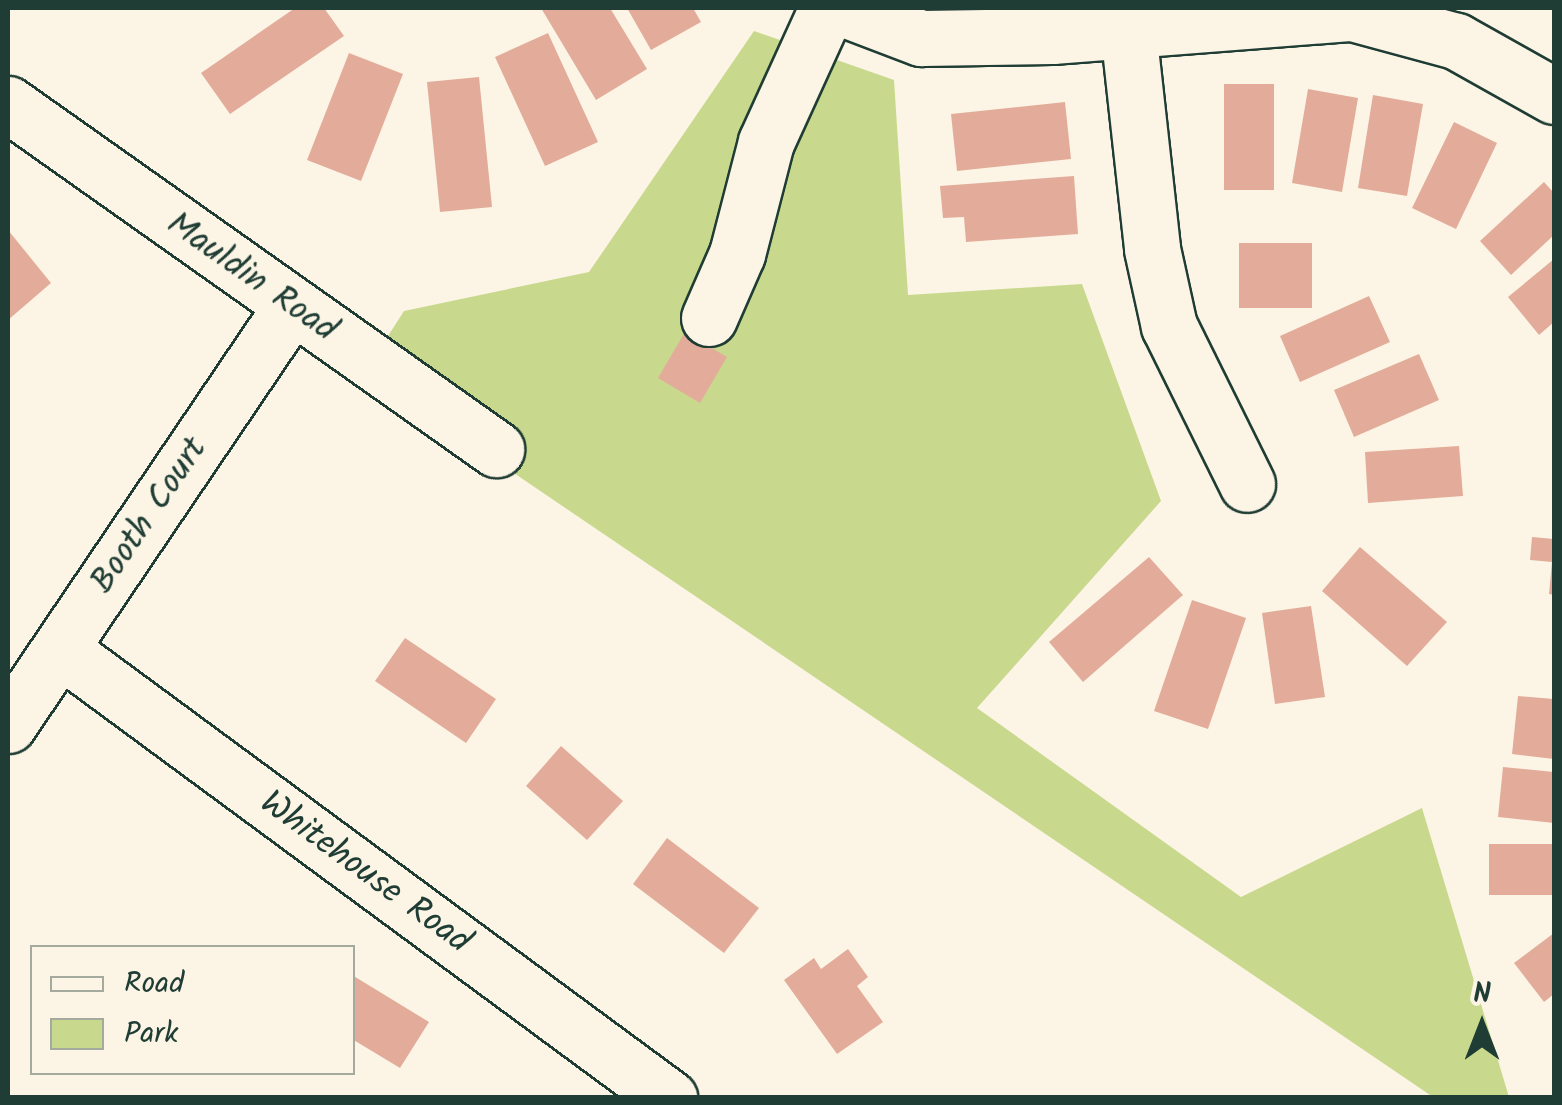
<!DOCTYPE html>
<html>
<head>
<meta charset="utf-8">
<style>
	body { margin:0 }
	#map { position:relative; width:1562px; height:1105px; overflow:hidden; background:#fcf5e5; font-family:Kalam,sans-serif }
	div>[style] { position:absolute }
	.green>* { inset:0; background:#c8d98e }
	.building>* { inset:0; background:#e3ac9a }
	.roads { filter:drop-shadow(2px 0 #1f3d34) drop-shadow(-2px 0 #1f3d34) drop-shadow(0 2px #1f3d34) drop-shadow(0 -2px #1f3d34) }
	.minor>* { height:55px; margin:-27.5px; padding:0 27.5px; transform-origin:27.5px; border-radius:27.5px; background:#fcf5e5 }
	span { translate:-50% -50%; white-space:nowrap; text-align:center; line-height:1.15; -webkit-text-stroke:8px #fcf5e5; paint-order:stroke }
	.street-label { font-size:35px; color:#1f3d34 }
	.frame { position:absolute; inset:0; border:10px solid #1f3d34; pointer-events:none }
	.legend { position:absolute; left:30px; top:945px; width:325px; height:130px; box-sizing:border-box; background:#fcf5e5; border:2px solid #a4ab9e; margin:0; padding:12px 18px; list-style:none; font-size:30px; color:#1f3d34 }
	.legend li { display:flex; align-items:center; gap:20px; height:50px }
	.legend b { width:50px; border:2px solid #a4ab9e }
	.north { position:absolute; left:1432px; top:975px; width:100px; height:100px; -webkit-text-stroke:8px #fcf5e5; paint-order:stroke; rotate:0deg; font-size:28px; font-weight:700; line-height:40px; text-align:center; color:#1f3d34 }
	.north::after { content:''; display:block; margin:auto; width:35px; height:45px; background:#1f3d34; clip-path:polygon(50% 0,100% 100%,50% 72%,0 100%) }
</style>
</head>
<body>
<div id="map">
	<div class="green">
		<div style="clip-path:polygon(754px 31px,894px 80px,908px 295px,1082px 284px,1161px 501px,977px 708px,1241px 897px,1422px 808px,1509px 1097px,1433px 1097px,365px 372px,404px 311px,589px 272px)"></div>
	</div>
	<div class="building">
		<div style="clip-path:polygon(295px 8px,324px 8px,344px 36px,230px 114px,201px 73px)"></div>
		<div style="clip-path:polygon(541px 8px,610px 8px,647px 69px,596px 100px)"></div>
		<div style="clip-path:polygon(627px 8px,693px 8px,701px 22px,651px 50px)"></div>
		<div style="clip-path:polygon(548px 33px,598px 142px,545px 166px,495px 57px)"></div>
		<div style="clip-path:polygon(349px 53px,403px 74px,361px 181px,307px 160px)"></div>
		<div style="clip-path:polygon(479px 77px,492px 207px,440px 212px,427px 82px)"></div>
		<div style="clip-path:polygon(1224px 84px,1274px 84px,1274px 190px,1224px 190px)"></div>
		<div style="clip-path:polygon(1308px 89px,1358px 98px,1342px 192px,1292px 183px)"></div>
		<div style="clip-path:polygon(1373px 95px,1423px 104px,1407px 196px,1358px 188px)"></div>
		<div style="clip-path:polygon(1065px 102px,1071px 159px,957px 171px,951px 114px)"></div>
		<div style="clip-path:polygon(1454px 122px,1497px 143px,1456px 229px,1412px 208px)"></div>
		<div style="clip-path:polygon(1074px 176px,1078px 234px,966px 242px,964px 217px,943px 218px,940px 186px)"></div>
		<div style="clip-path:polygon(1544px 182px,1554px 193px,1554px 235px,1511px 275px,1480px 241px)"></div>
		<div style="clip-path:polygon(8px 230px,51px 283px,8px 320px)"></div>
		<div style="clip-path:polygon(1239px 243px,1312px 243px,1312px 308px,1239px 308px)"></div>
		<div style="clip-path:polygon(1554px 259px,1554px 322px,1539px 335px,1508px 297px)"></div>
		<div style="clip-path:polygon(1369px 296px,1390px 342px,1300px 382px,1280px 336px)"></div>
		<div style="clip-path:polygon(685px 332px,727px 357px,700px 403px,658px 378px)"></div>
		<div style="clip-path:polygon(1419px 354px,1439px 400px,1354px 437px,1334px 390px)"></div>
		<div style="clip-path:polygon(1459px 446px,1463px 496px,1368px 503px,1365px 452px)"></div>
		<div style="clip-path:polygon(1532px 537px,1554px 539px,1554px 595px,1549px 594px,1552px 562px,1530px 560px)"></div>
		<div style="clip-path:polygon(1360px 547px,1447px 622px,1407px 666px,1322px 591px)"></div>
		<div style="clip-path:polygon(1149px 557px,1183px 595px,1083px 682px,1049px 642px)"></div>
		<div style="clip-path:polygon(1192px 600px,1246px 618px,1208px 729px,1154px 711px)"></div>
		<div style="clip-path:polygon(1311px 606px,1325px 697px,1275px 704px,1262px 613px)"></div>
		<div style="clip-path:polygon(405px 638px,496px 699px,466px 743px,375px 681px)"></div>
		<div style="clip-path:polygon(1518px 696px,1554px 699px,1554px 759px,1512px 754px)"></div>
		<div style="clip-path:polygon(561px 746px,623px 801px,587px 840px,526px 786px)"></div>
		<div style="clip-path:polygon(1503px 767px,1554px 772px,1554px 823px,1498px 817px)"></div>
		<div style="clip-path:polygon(667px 838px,759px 908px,724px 953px,633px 884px)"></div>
		<div style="clip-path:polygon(1489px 844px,1554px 844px,1554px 895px,1489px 895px)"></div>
		<div style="clip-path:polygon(1554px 933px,1554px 994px,1544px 1002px,1514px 963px)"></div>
		<div style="clip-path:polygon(848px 949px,868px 977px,857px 986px,883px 1022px,837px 1054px,784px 980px,814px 958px,821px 969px)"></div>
		<div style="clip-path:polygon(352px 975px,429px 1022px,400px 1068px,352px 1039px)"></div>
	</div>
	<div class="roads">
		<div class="minor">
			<div style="left:842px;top:8px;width:85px;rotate:20.8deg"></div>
			<div style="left:921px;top:38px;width:131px;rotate:-0.9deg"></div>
			<div style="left:1052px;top:36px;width:301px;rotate:-4.4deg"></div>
			<div style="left:1352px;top:13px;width:108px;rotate:15.1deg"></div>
			<div style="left:1456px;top:41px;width:112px;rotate:29.3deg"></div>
			<div style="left:1128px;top:30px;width:220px;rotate:83.7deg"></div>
			<div style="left:1152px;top:249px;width:79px;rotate:77.6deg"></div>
			<div style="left:1169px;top:326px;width:176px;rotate:63.7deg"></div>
			<div style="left:8px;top:104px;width:598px;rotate:35.26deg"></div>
			<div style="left:709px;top:318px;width:70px;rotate:-66.4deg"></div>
			<div style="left:737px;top:254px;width:116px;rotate:-75.5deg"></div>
			<div style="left:766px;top:142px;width:147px;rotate:-65.5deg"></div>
			<div style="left:60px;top:649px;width:757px;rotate:36.4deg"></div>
			<div style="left:8px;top:725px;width:505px;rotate:-55.9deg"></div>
		</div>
	</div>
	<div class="street-label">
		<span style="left:251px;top:278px;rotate:35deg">Mauldin Road</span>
		<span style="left:150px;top:516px;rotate:-56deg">Booth Court</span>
		<span style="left:365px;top:873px;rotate:36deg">Whitehouse Road</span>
	</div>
	<div class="frame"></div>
	<ul class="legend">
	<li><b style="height:12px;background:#fcf5e5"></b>Road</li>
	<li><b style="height:28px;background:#c8d98e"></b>Park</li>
	</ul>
	<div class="north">N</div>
</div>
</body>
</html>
